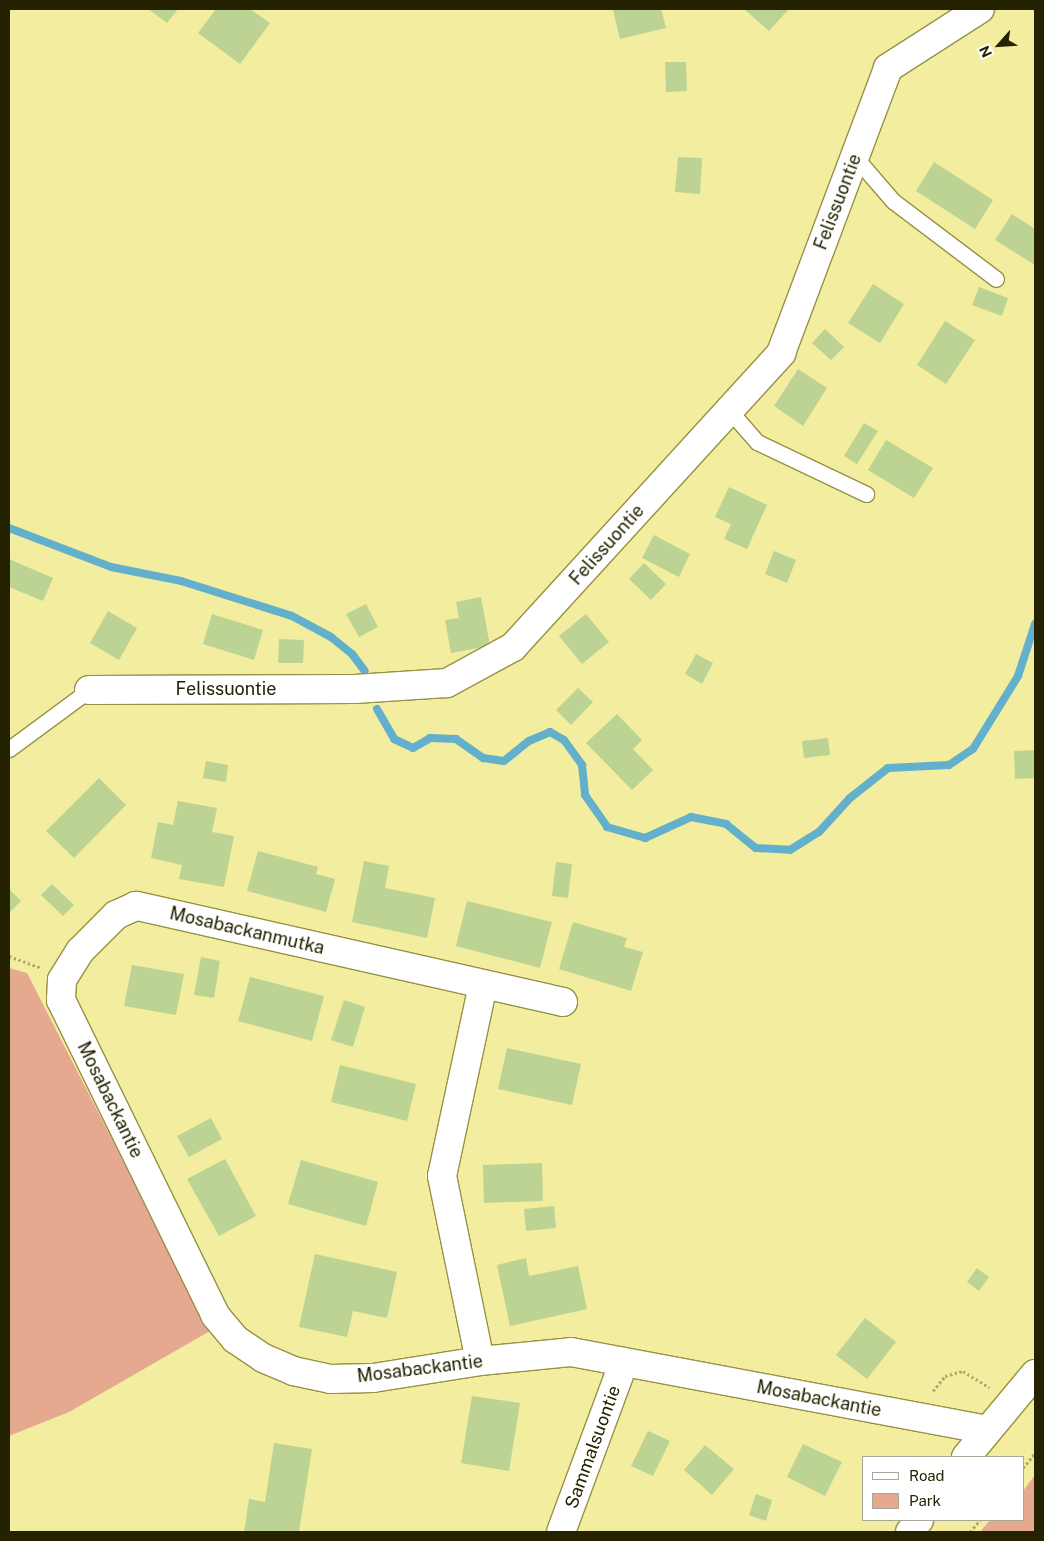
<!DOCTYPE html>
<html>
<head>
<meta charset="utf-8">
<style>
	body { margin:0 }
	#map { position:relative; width:1044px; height:1541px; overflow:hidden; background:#f3ed9f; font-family:"Public Sans",sans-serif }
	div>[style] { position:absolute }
	.green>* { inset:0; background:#e5a98f }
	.stream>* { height:8px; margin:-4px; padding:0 4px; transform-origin:4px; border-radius:4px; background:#63b0cd }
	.building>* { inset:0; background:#bcd394 }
	.path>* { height:3px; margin-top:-1.5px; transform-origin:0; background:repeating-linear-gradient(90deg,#b0ab6c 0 2.5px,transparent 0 5px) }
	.roads { filter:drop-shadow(1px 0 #979145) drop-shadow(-1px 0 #979145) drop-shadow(0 1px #979145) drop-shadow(0 -1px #979145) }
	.service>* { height:15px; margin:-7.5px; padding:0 7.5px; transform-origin:7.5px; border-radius:7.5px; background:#fff }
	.minor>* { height:28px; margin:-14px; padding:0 14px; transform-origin:14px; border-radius:14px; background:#fff }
	.tertiary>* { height:28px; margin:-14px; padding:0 14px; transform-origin:14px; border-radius:14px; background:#fff }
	span { translate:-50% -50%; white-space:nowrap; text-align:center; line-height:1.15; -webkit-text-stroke:5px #fff; paint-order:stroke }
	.street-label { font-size:18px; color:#252202 }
	.frame { position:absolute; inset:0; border:10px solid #252202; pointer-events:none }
	.legend { position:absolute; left:862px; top:1456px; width:162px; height:65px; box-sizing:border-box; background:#fff; border:1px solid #a8a79a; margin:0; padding:6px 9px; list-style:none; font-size:15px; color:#252202 }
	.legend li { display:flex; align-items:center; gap:10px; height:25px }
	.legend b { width:25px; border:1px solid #a8a79a }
	.north { position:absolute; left:974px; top:20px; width:50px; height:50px; -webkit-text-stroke:4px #fff; paint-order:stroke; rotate:244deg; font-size:14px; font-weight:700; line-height:20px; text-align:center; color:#252202 }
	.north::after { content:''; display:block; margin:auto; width:18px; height:22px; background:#252202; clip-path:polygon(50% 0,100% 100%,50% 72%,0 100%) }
</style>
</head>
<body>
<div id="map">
	<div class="green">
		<div style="clip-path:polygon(9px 968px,27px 973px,210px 1331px,69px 1412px,9px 1436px)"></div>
		<div style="clip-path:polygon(1035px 1475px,1035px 1532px,980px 1532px,990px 1520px,1023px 1520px,1023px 1491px)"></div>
	</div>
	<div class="stream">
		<div style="left:9px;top:528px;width:109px;rotate:20.9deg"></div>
		<div style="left:111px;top:567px;width:71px;rotate:11.3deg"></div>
		<div style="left:181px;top:581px;width:116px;rotate:17.5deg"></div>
		<div style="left:292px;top:616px;width:44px;rotate:28.3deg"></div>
		<div style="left:331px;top:637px;width:27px;rotate:39deg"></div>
		<div style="left:352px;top:654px;width:21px;rotate:53deg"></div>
		<div style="left:377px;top:709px;width:34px;rotate:60deg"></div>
		<div style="left:394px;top:739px;width:21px;rotate:25deg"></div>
		<div style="left:413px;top:748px;width:20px;rotate:-30deg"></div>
		<div style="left:430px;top:738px;width:26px;rotate:2deg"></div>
		<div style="left:456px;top:739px;width:33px;rotate:35deg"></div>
		<div style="left:483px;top:758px;width:21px;rotate:8deg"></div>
		<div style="left:504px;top:761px;width:32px;rotate:-39deg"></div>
		<div style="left:529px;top:741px;width:23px;rotate:-23deg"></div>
		<div style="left:550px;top:732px;width:16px;rotate:30deg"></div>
		<div style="left:564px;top:740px;width:31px;rotate:54deg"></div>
		<div style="left:582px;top:765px;width:30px;rotate:84deg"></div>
		<div style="left:585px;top:795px;width:39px;rotate:55deg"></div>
		<div style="left:607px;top:827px;width:40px;rotate:16deg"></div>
		<div style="left:645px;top:838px;width:51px;rotate:-24.5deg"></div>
		<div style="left:691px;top:817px;width:36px;rotate:11deg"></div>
		<div style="left:726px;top:824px;width:38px;rotate:39deg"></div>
		<div style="left:756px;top:848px;width:34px;rotate:3deg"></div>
		<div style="left:790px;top:850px;width:34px;rotate:-32deg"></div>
		<div style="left:819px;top:832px;width:46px;rotate:-47.6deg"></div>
		<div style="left:850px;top:798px;width:48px;rotate:-38.3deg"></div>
		<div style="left:888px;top:768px;width:61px;rotate:-2.8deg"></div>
		<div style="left:949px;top:765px;width:29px;rotate:-34deg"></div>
		<div style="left:973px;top:749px;width:86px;rotate:-58.3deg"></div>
		<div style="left:1018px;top:676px;width:55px;rotate:-71.9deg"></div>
	</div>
	<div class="building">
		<div style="clip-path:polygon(148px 9px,178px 9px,167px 23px)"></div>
		<div style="clip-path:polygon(216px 9px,250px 9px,270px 23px,240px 64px,198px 33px)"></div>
		<div style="clip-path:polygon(661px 9px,666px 28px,620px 39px,613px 10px)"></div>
		<div style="clip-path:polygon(744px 9px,787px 9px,788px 10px,769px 31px)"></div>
		<div style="clip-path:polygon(665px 62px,686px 62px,687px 91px,666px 92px)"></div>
		<div style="clip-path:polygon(678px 157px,702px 158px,700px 194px,675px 192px)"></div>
		<div style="clip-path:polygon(934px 162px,993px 200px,975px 229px,916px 191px)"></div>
		<div style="clip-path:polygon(1012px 214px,1035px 229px,1035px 265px,995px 240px)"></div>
		<div style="clip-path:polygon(873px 284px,904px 304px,880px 343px,848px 323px)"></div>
		<div style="clip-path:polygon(979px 287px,1008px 298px,1002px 316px,972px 305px)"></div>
		<div style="clip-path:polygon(945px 321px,975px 340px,946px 384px,917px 365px)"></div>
		<div style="clip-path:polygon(825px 329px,844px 347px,831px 360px,812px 343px)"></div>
		<div style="clip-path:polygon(798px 369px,827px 388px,803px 426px,774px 406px)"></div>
		<div style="clip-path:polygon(864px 423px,878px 431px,857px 464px,844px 456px)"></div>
		<div style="clip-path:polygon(886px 440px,933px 468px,914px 498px,868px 470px)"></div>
		<div style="clip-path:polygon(729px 487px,767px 505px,747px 549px,724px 539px,731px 524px,715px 517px)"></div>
		<div style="clip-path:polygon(654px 535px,690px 554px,679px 577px,642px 558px)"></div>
		<div style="clip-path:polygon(774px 551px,796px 560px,787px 583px,765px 574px)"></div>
		<div style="clip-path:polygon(9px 559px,53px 578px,43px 601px,9px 587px)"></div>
		<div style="clip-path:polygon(644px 563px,666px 584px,651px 600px,629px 579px)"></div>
		<div style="clip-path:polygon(481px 597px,490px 646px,451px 653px,445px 620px,459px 618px,456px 602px)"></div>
		<div style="clip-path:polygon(366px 604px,378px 627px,359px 637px,346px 614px)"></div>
		<div style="clip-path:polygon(108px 611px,137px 628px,119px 660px,90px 643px)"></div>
		<div style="clip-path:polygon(212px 614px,263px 630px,254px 660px,203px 644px)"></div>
		<div style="clip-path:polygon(586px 614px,609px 642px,582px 664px,559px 636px)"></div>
		<div style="clip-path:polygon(279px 639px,304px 640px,303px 663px,278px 663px)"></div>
		<div style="clip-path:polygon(696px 654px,713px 663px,702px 684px,685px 674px)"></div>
		<div style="clip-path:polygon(578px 688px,593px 702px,571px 725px,556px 710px)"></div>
		<div style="clip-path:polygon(617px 714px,642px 740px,633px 749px,653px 770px,632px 790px,586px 743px)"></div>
		<div style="clip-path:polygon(828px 738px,830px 755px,804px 758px,802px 741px)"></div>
		<div style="clip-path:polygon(1035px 750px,1035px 778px,1015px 779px,1014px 751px)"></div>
		<div style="clip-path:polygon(206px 761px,228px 765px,226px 782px,203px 778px)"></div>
		<div style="clip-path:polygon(99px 778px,126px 805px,74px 858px,46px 831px)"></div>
		<div style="clip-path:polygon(178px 801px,217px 808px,212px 832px,234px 836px,224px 887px,179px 879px,182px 865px,151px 858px,158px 822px,173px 825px)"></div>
		<div style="clip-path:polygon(258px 851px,318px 867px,316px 874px,335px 879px,326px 912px,247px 891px)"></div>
		<div style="clip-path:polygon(364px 861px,389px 866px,385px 888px,435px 898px,427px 938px,352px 922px)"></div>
		<div style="clip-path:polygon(556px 862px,572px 864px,568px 898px,552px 896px)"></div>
		<div style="clip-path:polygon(52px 884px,74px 905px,63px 916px,41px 895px)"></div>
		<div style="clip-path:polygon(9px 889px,21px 901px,9px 913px)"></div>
		<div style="clip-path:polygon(467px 901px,552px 922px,540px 968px,456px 946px)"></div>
		<div style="clip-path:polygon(573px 922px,627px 938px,624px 947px,643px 952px,631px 991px,559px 969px)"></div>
		<div style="clip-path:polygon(201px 957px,220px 961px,214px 998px,194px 995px)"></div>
		<div style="clip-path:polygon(132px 965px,184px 974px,176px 1015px,124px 1006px)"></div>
		<div style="clip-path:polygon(250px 977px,324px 996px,312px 1041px,238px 1021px)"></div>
		<div style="clip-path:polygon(344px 1000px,365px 1007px,353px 1047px,331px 1040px)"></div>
		<div style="clip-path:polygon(507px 1048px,581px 1064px,572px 1105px,498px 1089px)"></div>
		<div style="clip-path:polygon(340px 1065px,416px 1084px,407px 1121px,331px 1102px)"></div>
		<div style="clip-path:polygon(211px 1118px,222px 1139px,189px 1157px,177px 1136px)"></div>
		<div style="clip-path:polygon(225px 1159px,256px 1216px,219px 1236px,187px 1179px)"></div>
		<div style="clip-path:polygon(301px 1160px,378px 1182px,366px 1226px,288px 1204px)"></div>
		<div style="clip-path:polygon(542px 1163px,543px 1201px,484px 1203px,483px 1165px)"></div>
		<div style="clip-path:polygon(554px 1206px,556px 1228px,526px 1231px,524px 1209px)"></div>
		<div style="clip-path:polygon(315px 1254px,397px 1272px,387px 1318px,353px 1311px,347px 1337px,299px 1327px)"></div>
		<div style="clip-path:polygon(526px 1258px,529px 1276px,578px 1266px,587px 1309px,510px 1326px,497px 1265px)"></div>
		<div style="clip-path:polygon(977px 1268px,989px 1277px,979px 1291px,967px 1282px)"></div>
		<div style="clip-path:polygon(865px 1318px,896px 1342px,867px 1379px,836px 1355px)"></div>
		<div style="clip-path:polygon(472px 1396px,520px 1403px,509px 1471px,461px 1463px)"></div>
		<div style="clip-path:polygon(648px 1431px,670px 1441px,653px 1476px,631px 1466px)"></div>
		<div style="clip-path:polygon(274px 1443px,312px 1449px,299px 1532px,244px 1532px,249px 1499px,265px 1502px)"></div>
		<div style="clip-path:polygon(803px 1444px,842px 1462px,825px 1496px,787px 1477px)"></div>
		<div style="clip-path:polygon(705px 1445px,734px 1469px,712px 1495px,684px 1470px)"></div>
		<div style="clip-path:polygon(756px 1494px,772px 1500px,766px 1521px,749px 1515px)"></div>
	</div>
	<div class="path">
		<div style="left:9px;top:956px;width:33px;rotate:20deg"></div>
		<div style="left:933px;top:1391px;width:19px;rotate:-51deg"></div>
		<div style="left:945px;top:1376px;width:19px;rotate:-16deg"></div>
		<div style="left:963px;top:1371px;width:31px;rotate:32deg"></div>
		<div style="left:1023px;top:1468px;width:19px;rotate:-51deg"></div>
		<div style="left:970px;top:1532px;width:16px;rotate:-50deg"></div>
	</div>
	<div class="roads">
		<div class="service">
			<div style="left:855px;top:157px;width:58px;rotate:49.2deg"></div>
			<div style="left:893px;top:201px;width:129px;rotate:37.1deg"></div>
			<div style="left:729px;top:410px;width:43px;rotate:48.8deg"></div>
			<div style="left:757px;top:442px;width:121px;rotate:25.5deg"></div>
			<div style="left:9px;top:749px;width:99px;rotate:-36.4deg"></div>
		</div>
		<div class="minor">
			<div style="left:89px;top:690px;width:266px;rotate:-0.2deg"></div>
			<div style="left:355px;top:689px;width:92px;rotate:-3.7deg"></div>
			<div style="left:447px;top:683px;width:75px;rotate:-28.6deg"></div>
			<div style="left:513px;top:647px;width:398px;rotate:-47.6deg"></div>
			<div style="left:781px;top:353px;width:304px;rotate:-69.4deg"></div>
			<div style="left:888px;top:68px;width:109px;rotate:-32.7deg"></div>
			<div style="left:563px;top:1002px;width:438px;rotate:-167.3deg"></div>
			<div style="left:136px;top:906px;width:22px;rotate:156deg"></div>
			<div style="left:116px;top:915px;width:51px;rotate:135deg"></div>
			<div style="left:80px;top:951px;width:34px;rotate:122deg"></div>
			<div style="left:62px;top:980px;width:20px;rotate:93deg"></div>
			<div style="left:61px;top:1000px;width:351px;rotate:63.9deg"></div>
			<div style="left:215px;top:1315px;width:31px;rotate:50deg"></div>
			<div style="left:235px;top:1339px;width:34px;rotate:34deg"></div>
			<div style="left:263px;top:1358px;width:33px;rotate:23deg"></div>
			<div style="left:293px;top:1371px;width:38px;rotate:12deg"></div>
			<div style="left:330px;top:1379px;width:43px;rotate:-1.3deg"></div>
			<div style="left:373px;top:1378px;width:108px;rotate:-9deg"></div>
			<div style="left:480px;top:1361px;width:91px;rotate:-5.6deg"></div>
			<div style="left:571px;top:1352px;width:424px;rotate:10.6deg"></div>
			<div style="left:480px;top:1361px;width:189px;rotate:-101.6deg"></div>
			<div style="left:442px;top:1176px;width:196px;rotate:-77.9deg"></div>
			<div style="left:561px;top:1532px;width:181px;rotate:-69.7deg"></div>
		</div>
		<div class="tertiary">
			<div style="left:966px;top:1457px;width:108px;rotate:-50.3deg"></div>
			<div style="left:910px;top:1532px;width:15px;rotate:-53deg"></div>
		</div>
	</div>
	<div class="street-label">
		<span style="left:838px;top:202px;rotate:-69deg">Felissuontie</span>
		<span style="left:607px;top:545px;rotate:-48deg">Felissuontie</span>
		<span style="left:226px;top:689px">Felissuontie</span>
		<span style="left:247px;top:931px;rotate:13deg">Mosabackanmutka</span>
		<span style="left:110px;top:1100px;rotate:64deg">Mosabackantie</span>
		<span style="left:420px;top:1369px;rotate:-7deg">Mosabackantie</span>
		<span style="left:819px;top:1399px;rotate:11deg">Mosabackantie</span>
		<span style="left:593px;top:1447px;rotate:-70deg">Sammalsuontie</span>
	</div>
	<div class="frame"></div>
	<ul class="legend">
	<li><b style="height:6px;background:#fff"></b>Road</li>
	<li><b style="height:14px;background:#e5a98f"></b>Park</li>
	</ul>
	<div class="north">N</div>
</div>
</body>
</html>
